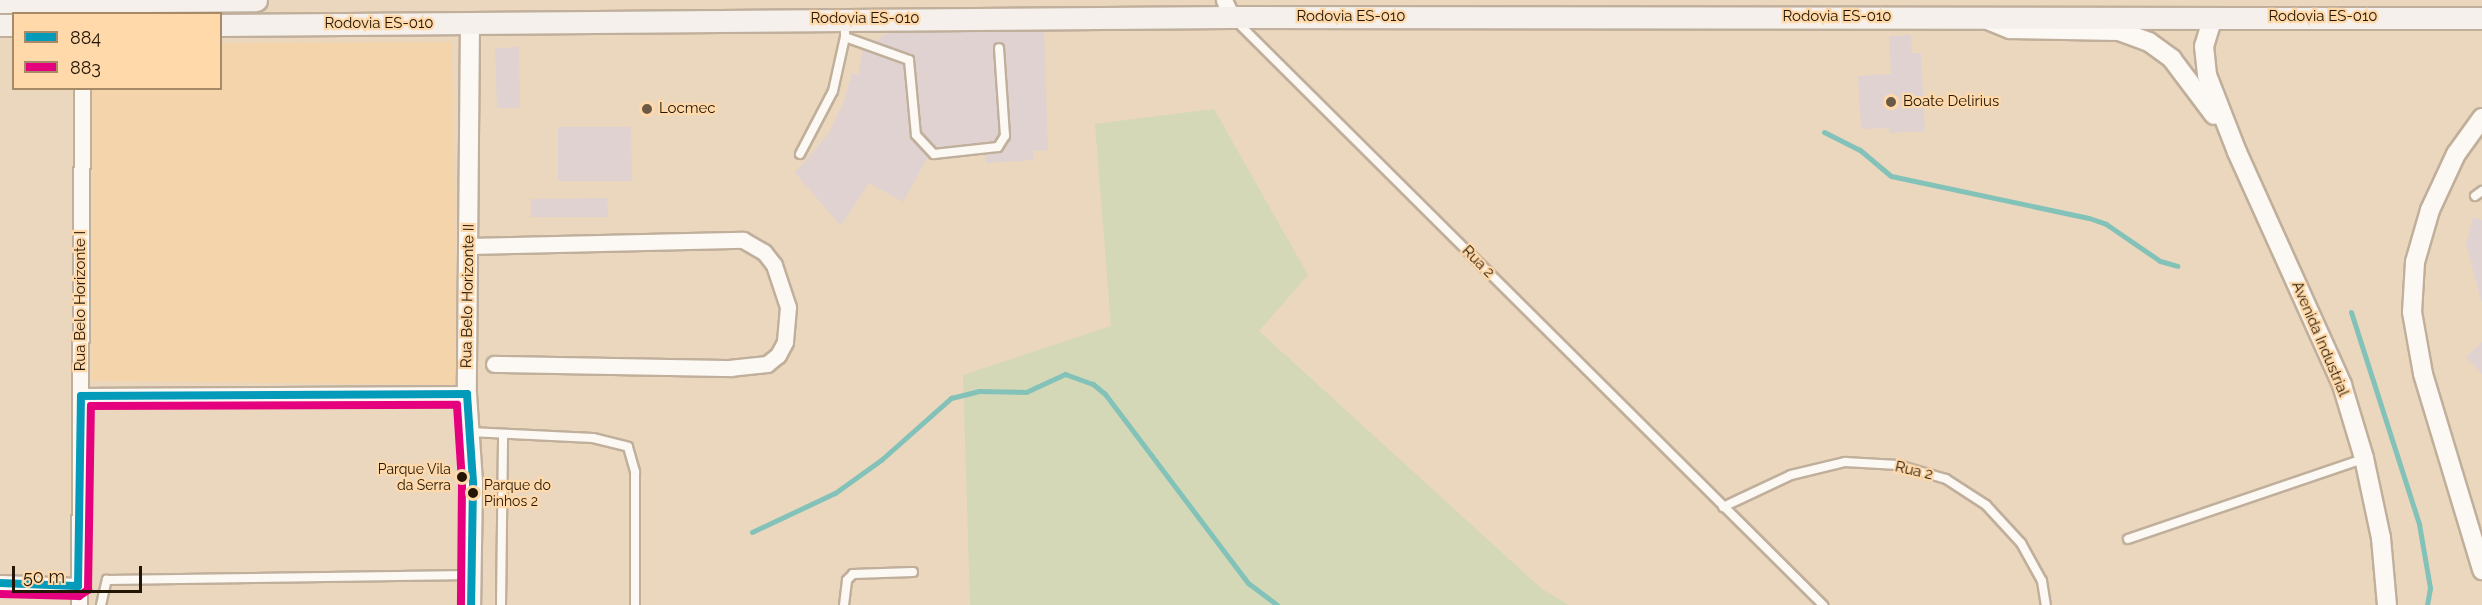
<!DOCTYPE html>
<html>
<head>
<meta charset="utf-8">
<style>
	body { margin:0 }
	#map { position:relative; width:2482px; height:605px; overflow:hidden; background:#ebd7be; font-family:Raleway,sans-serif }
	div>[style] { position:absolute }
	.built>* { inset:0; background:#f4d4ab }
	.green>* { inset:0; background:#d4d8b7 }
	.stream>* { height:5px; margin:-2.5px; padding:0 2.5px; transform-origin:2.5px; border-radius:2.5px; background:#83c2b8 }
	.building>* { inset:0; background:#e0d2d0 }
	.roads { filter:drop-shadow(2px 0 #c0af9b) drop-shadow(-2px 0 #c0af9b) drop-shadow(0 2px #c0af9b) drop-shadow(0 -2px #c0af9b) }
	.service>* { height:8px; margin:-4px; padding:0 4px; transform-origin:4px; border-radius:4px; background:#fcf9f5 }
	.minor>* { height:15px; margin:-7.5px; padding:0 7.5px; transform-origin:7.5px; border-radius:7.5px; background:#fcf9f5 }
	.tertiary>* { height:18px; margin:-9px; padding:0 9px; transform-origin:9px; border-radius:9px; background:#fcf9f5 }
	.secondary>* { height:21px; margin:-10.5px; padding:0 10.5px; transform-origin:10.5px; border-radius:10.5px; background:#f5f0ec }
	.bus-1>* { height:8px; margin:-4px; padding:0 4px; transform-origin:4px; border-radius:4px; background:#049aba }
	.bus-2>* { height:8px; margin:-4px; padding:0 4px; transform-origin:4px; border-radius:4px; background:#e5007d }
	.dots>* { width:16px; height:16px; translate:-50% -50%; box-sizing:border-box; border:3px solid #ffd9aa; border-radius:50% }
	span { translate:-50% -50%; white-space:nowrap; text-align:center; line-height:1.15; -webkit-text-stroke:4.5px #ffd9aa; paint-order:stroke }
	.bus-label { font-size:14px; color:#241604 }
	.right { translate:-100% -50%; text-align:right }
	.left { translate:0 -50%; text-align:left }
	.street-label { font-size:15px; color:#241604 }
	.poi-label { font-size:15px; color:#241604 }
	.legend { position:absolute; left:12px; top:12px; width:210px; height:78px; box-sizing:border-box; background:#ffd9aa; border:2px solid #a78b68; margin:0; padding:8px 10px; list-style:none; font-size:18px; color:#241604 }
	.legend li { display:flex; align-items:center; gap:12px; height:30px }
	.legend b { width:30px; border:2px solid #a78b68 }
	.scale { position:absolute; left:12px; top:566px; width:130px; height:27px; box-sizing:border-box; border:3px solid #241604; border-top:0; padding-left:8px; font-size:18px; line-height:21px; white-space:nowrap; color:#241604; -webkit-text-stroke:4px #ffd9aa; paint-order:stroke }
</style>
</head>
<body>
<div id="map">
	<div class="built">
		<div style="clip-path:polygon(452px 42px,458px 385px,91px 381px,92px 89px,220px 88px,221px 43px)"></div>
	</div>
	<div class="green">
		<div style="clip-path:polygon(1214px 109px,1308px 275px,1259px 331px,1542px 589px,1569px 605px,970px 605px,963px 375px,1111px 326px,1095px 124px)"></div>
	</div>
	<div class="stream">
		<div style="left:1824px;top:132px;width:40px;rotate:26.6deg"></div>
		<div style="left:1860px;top:150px;width:40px;rotate:40deg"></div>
		<div style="left:1891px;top:176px;width:202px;rotate:12deg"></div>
		<div style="left:2089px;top:218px;width:18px;rotate:19deg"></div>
		<div style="left:2106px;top:224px;width:65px;rotate:34.4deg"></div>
		<div style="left:2160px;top:261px;width:18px;rotate:16deg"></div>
		<div style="left:2351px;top:312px;width:223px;rotate:72.2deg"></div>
		<div style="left:2419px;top:524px;width:65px;rotate:80.2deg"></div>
		<div style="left:2430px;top:588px;width:17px;rotate:100deg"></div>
		<div style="left:752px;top:532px;width:92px;rotate:-25.2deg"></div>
		<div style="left:835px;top:493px;width:57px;rotate:-35.7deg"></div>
		<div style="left:881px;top:460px;width:94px;rotate:-41.5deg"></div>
		<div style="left:951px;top:398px;width:29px;rotate:-14deg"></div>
		<div style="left:979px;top:391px;width:47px;rotate:1.2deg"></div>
		<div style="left:1026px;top:392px;width:43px;rotate:-24.8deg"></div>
		<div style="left:1065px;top:374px;width:30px;rotate:20deg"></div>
		<div style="left:1093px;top:384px;width:16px;rotate:40deg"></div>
		<div style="left:1105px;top:394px;width:237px;rotate:52.9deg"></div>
		<div style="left:1248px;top:583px;width:36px;rotate:37deg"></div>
	</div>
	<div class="building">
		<div style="clip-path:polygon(1044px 27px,1048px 150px,1033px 151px,1034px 160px,986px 163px,985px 154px,928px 157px,903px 202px,869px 183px,841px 226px,795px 173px,828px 134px,843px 104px,852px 73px,858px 75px,863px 50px,893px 28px)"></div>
		<div style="clip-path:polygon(1911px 35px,1912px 53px,1921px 53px,1925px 131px,1889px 133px,1889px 128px,1861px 129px,1858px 76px,1891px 74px,1889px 36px)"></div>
		<div style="clip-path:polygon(519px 47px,520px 108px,497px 108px,495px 48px)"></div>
		<div style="clip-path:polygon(558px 127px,631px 127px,632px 181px,558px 181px)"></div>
		<div style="clip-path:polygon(607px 198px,608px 217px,531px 217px,531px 199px)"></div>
		<div style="clip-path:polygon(2473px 217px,2482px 220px,2482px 304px,2466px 244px)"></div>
		<div style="clip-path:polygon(2482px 342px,2482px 374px,2466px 357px)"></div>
	</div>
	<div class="roads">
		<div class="service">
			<div style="left:1237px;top:22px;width:827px;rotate:44.85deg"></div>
			<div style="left:845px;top:37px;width:68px;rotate:19.8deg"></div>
			<div style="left:909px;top:60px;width:75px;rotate:84.7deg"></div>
			<div style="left:916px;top:135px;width:26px;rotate:47deg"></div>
			<div style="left:934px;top:154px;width:64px;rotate:-6.2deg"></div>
			<div style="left:998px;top:147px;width:13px;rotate:-58deg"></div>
			<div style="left:1005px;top:136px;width:88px;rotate:-93.9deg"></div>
			<div style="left:800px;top:154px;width:71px;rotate:-62.4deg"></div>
			<div style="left:833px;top:91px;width:55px;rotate:-77.5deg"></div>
			<div style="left:845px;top:37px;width:17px;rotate:-90deg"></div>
			<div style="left:2475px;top:196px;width:9px;rotate:-36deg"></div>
			<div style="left:470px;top:432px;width:123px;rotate:2.8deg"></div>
			<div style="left:593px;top:438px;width:36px;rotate:14deg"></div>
			<div style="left:628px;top:447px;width:26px;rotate:74deg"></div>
			<div style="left:635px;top:472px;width:133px;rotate:90deg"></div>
			<div style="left:1723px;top:507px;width:75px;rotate:-25.2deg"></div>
			<div style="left:1791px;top:475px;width:56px;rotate:-13.5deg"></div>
			<div style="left:1845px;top:462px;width:53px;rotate:3.2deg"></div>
			<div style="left:1898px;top:465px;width:50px;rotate:16.3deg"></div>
			<div style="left:1946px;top:479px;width:48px;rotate:33deg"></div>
			<div style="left:1986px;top:505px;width:52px;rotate:47.4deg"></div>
			<div style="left:2021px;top:543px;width:43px;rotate:61.1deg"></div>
			<div style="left:2042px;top:581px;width:24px;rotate:81deg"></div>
			<div style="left:2128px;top:539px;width:248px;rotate:-18.8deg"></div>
			<div style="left:101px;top:605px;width:26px;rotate:-77deg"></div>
			<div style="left:107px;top:580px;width:364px;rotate:-0.8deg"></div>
			<div style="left:501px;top:605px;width:171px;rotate:-89.3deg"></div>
			<div style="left:844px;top:605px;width:25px;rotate:-83deg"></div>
			<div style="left:847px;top:580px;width:8px;rotate:-45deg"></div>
			<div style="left:853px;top:574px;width:60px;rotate:-1.9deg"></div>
		</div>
		<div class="minor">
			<div style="left:1224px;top:0;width:19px;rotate:65deg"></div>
			<div style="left:469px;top:246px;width:274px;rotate:-1.3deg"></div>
			<div style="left:743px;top:240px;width:24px;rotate:30deg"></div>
			<div style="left:764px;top:252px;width:16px;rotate:52deg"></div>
			<div style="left:774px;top:265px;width:44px;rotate:71.6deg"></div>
			<div style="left:788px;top:307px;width:35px;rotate:95deg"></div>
			<div style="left:785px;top:342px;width:15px;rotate:118deg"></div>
			<div style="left:778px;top:355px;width:14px;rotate:141deg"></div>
			<div style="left:767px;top:364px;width:36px;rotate:174deg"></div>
			<div style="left:731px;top:368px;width:237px;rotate:-179deg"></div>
			<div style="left:81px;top:396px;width:386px;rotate:-0.3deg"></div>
			<div style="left:0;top:583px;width:78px;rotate:2.2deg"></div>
			<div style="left:79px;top:605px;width:517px;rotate:-89.67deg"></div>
		</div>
		<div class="tertiary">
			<div style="left:2213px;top:17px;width:30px;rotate:107deg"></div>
			<div style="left:2204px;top:46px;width:29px;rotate:84deg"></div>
			<div style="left:2207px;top:75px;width:83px;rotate:68.7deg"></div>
			<div style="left:2237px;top:152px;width:256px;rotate:65.7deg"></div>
			<div style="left:2342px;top:385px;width:76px;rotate:73.2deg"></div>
			<div style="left:2364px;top:458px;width:82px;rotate:78deg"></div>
			<div style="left:2381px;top:538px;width:67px;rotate:84.9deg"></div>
			<div style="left:1985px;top:19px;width:27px;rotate:22deg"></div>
			<div style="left:2010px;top:29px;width:109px;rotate:1.1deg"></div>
			<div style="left:2119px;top:31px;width:32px;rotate:20deg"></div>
			<div style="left:2149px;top:42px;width:29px;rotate:36deg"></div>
			<div style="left:2172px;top:59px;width:70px;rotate:53.1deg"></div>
			<div style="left:470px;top:23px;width:371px;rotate:90.5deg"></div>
			<div style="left:467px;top:394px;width:89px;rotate:86.1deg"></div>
			<div style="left:473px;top:483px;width:122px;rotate:90.9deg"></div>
			<div style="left:2482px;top:118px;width:44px;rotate:125.8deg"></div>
			<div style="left:2456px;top:154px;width:62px;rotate:114.9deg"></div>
			<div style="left:2430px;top:210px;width:54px;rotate:106.1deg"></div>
			<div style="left:2415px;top:262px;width:50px;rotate:93.4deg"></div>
			<div style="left:2412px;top:312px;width:63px;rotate:79.9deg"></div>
			<div style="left:2423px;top:374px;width:205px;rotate:73.2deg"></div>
		</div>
		<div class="secondary">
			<div style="left:0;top:2px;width:256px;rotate:-0.4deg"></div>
			<div style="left:0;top:25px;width:14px"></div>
			<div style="left:220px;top:25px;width:1012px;rotate:-0.45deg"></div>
			<div style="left:1232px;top:17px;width:1250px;rotate:0.05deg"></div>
		</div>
	</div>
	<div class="bus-1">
		<div style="left:0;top:583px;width:78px;rotate:2.2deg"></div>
		<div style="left:78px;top:586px;width:190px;rotate:-89.1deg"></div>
		<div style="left:81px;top:396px;width:386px;rotate:-0.3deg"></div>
		<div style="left:467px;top:394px;width:89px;rotate:86.1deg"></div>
		<div style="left:473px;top:483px;width:122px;rotate:90.9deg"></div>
	</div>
	<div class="bus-2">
		<div style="left:0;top:594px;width:79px;rotate:1.5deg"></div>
		<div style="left:79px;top:596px;width:11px;rotate:-34deg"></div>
		<div style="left:88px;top:590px;width:184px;rotate:-89.1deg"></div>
		<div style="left:91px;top:406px;width:366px;rotate:-0.2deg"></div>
		<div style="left:457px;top:405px;width:78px;rotate:86.3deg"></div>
		<div style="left:462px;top:483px;width:122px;rotate:90.5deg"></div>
	</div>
	<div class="dots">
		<div style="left:1891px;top:102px;background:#6a5a45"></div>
		<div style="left:647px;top:109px;background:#6a5a45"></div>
		<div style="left:462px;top:477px;background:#241604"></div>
		<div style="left:473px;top:493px;background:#241604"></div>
	</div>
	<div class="bus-label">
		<span class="right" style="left:451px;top:477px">Parque Vila<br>da Serra</span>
		<span class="left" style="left:484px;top:493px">Parque do<br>Pinhos 2</span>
	</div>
	<div class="street-label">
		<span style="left:1351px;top:17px">Rodovia ES-010</span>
		<span style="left:1837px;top:17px">Rodovia ES-010</span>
		<span style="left:2323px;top:17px">Rodovia ES-010</span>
		<span style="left:865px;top:19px">Rodovia ES-010</span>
		<span style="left:379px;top:24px">Rodovia ES-010</span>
		<span style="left:1478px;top:262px;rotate:45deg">Rua 2</span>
		<span style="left:468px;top:296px;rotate:-89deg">Rua Belo Horizonte II</span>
		<span style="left:81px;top:301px;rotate:-90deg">Rua Belo Horizonte I</span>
		<span style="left:2320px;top:339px;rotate:67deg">Avenida Industrial</span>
		<span style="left:1914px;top:471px;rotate:13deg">Rua 2</span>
	</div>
	<div class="poi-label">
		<span class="left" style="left:1903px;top:102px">Boate Delirius</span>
		<span class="left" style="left:659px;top:109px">Locmec</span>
	</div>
	<ul class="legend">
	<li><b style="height:8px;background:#049aba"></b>884</li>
	<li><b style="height:8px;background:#e5007d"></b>883</li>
	</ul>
	<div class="scale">50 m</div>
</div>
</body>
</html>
